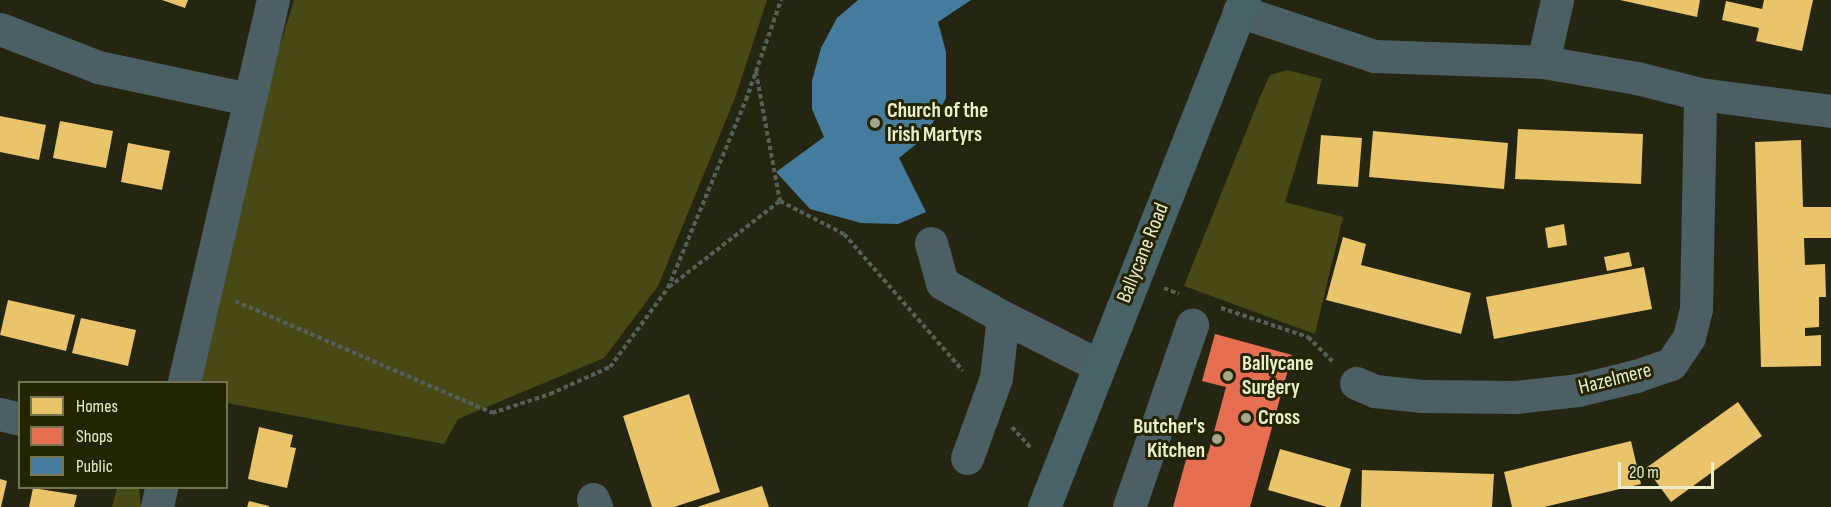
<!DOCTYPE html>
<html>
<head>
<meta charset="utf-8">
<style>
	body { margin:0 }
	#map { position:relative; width:1831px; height:507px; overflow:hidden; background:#252612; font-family:"Sofia Sans Condensed",sans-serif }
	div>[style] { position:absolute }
	.green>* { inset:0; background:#484915 }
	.homes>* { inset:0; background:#e9c46a }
	.shops>* { inset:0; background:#e76f51 }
	.public>* { inset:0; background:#457b9d }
	.path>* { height:4px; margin-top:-2px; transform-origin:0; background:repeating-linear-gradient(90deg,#55605b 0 4.5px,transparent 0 7.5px) }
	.minor>* { height:33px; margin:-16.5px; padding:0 16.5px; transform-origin:16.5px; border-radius:16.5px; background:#4c5f64 }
	.major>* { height:33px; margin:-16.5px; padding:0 16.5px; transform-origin:16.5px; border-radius:16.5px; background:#476368 }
	.dots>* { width:16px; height:16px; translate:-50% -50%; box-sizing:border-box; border:3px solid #242401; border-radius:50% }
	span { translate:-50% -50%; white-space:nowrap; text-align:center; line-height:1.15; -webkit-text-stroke:6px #242401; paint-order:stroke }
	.poi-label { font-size:21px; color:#ebedcb; font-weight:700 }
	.left { translate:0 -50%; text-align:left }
	.right { translate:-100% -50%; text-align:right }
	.street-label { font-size:21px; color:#ebedcb }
	.legend { position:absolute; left:18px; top:381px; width:210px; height:108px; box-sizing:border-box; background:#242401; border:2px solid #747452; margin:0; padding:8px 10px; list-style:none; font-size:18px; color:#ebedcb }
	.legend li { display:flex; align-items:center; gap:12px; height:30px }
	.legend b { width:30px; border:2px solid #747452 }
	.scale { position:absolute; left:1618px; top:462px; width:96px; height:27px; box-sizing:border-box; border:3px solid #ebedcb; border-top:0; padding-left:8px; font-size:18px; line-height:21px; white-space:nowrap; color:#ebedcb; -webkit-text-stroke:4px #242401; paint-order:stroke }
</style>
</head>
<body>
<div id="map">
	<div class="green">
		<div style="clip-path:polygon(294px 0,767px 0,735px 98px,658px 286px,604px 358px,458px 419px,444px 444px,227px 403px,226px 382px,195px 382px,263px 101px)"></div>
		<div style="clip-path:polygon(1287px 70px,1322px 79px,1285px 202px,1343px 217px,1315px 334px,1184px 286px,1260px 97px,1270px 75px)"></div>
		<div style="clip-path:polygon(117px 488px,139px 488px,141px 507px,112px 507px)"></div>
	</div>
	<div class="homes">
		<div style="clip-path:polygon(162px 0,188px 0,185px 8px)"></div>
		<div style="clip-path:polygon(1620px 0,1700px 0,1697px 17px)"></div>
		<div style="clip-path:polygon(1764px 0,1813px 0,1802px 51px,1756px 41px,1759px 28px,1722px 20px,1726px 1px,1762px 9px)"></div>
		<div style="clip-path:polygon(0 116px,46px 125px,39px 160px,0 152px)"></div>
		<div style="clip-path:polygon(60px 121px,113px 131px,106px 168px,53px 158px)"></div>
		<div style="clip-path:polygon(1518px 129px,1643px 134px,1641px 184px,1515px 179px)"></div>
		<div style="clip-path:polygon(1373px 131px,1508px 143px,1504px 189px,1369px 177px)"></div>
		<div style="clip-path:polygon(1321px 135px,1362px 138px,1358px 187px,1317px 184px)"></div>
		<div style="clip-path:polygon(1801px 140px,1803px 207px,1831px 207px,1831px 238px,1804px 238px,1805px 265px,1825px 264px,1826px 297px,1819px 297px,1819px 327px,1805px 328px,1805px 336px,1821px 335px,1821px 366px,1761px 367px,1755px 142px)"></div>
		<div style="clip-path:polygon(128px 143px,170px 151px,162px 190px,121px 182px)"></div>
		<div style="clip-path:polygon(1564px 224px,1567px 245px,1548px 248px,1545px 228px)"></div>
		<div style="clip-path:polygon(1343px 237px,1366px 244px,1361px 265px,1471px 293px,1461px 334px,1326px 300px)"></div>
		<div style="clip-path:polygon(1629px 252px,1632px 266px,1607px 271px,1604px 257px)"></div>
		<div style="clip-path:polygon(1644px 267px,1652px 309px,1494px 339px,1486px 297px)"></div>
		<div style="clip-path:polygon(8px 300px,75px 315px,66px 351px,0 335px)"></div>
		<div style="clip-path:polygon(81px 318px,136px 330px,128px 366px,72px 353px)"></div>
		<div style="clip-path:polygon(689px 394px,720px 492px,674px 507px,652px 507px,623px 416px)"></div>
		<div style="clip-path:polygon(1738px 402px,1762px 436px,1671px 502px,1646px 468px)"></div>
		<div style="clip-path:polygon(259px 427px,293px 435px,290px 447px,296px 448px,287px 488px,248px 479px)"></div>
		<div style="clip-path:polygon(1631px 441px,1641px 484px,1544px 507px,1512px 507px,1504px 472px)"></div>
		<div style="clip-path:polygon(1280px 449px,1351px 469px,1340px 507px,1327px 507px,1268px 490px)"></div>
		<div style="clip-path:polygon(1362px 470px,1494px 474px,1492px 507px,1361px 507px)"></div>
		<div style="clip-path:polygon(0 479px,7px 481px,1px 507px,0 507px)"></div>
		<div style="clip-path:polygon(762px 486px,769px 507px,697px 507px)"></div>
		<div style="clip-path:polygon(33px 488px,77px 495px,74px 507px,29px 507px)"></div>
		<div style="clip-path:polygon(249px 501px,269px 506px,269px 507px,247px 507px)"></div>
	</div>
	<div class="shops">
		<div style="clip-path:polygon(1215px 334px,1292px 355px,1250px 507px,1173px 507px,1189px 449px,1208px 454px,1226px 387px,1202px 381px)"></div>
	</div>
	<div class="public">
		<div style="clip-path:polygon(971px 0,938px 22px,946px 52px,946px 98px,925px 137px,899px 158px,926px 212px,898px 224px,861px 223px,810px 209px,776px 172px,824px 137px,812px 109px,812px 81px,821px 48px,837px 18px,858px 0)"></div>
	</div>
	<div class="path">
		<div style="left:756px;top:72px;width:131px;rotate:79.5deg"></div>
		<div style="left:780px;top:201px;width:72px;rotate:27.3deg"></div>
		<div style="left:844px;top:234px;width:181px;rotate:49deg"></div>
		<div style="left:669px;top:287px;width:140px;rotate:-37.8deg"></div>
		<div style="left:1164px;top:288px;width:16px;rotate:22deg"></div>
		<div style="left:235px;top:301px;width:280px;rotate:23.5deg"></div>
		<div style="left:492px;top:413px;width:61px;rotate:-18.1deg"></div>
		<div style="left:550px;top:394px;width:66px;rotate:-24.2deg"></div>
		<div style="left:610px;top:367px;width:98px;rotate:-53.7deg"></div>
		<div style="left:668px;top:288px;width:204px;rotate:-67.5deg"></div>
		<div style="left:746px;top:100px;width:106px;rotate:-70.7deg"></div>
		<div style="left:1221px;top:308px;width:92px;rotate:18.4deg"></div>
		<div style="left:1308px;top:337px;width:35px;rotate:45deg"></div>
		<div style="left:1012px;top:427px;width:28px;rotate:48deg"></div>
	</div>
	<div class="minor">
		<div style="left:1239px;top:11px;width:142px;rotate:18.4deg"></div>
		<div style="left:1374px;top:56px;width:169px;rotate:2deg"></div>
		<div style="left:1543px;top:62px;width:95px;rotate:9.7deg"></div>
		<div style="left:1637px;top:78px;width:65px;rotate:14.3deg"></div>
		<div style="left:1700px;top:94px;width:132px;rotate:7.4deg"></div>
		<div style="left:0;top:29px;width:105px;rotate:21.2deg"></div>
		<div style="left:98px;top:67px;width:153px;rotate:12deg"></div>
		<div style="left:1543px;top:62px;width:64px;rotate:-77.3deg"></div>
		<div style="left:931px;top:243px;width:41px;rotate:74.6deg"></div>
		<div style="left:942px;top:283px;width:70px;rotate:29.1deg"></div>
		<div style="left:184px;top:382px;width:392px;rotate:-76.9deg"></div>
		<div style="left:1356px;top:383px;width:21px;rotate:23deg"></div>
		<div style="left:1375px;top:391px;width:47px;rotate:6.1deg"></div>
		<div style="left:1422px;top:396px;width:94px;rotate:0.6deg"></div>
		<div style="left:1516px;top:397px;width:62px;rotate:-6.4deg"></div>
		<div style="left:1578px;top:390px;width:60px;rotate:-13.6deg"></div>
		<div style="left:1636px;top:376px;width:37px;rotate:-19deg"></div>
		<div style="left:1671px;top:364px;width:32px;rotate:-56deg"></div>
		<div style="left:1689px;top:337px;width:29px;rotate:-76deg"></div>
		<div style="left:1696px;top:309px;width:215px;rotate:-88.9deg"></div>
		<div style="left:0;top:414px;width:21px;rotate:14deg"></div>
		<div style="left:967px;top:458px;width:85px;rotate:-70.1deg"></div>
		<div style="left:996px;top:378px;width:61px;rotate:-83.5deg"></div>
		<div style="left:1003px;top:317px;width:106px;rotate:26.8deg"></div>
		<div style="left:593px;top:499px;width:9px;rotate:69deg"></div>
		<div style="left:157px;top:507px;width:19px;rotate:-78deg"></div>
		<div style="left:1129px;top:507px;width:193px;rotate:-70.9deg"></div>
	</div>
	<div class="major">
		<div style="left:1044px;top:507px;width:545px;rotate:-68.47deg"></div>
	</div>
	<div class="dots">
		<div style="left:875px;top:123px;background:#a6a78a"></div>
		<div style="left:1228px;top:376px;background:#a6a78a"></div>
		<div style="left:1246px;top:418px;background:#a6a78a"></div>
		<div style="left:1217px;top:439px;background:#a6a78a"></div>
	</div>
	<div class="poi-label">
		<span class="left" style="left:887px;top:123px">Church of the<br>Irish Martyrs</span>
		<span class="left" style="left:1242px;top:376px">Ballycane<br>Surgery</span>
		<span class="left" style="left:1258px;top:418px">Cross</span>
		<span class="right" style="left:1205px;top:439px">Butcher's<br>Kitchen</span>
	</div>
	<div class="street-label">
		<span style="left:1143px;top:253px;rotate:-68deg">Ballycane Road</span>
		<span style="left:1615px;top:379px;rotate:-14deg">Hazelmere</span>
	</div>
	<ul class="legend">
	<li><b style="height:16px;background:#e9c46a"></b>Homes</li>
	<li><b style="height:16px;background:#e76f51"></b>Shops</li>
	<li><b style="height:16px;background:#457b9d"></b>Public</li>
	</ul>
	<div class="scale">20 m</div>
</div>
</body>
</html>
